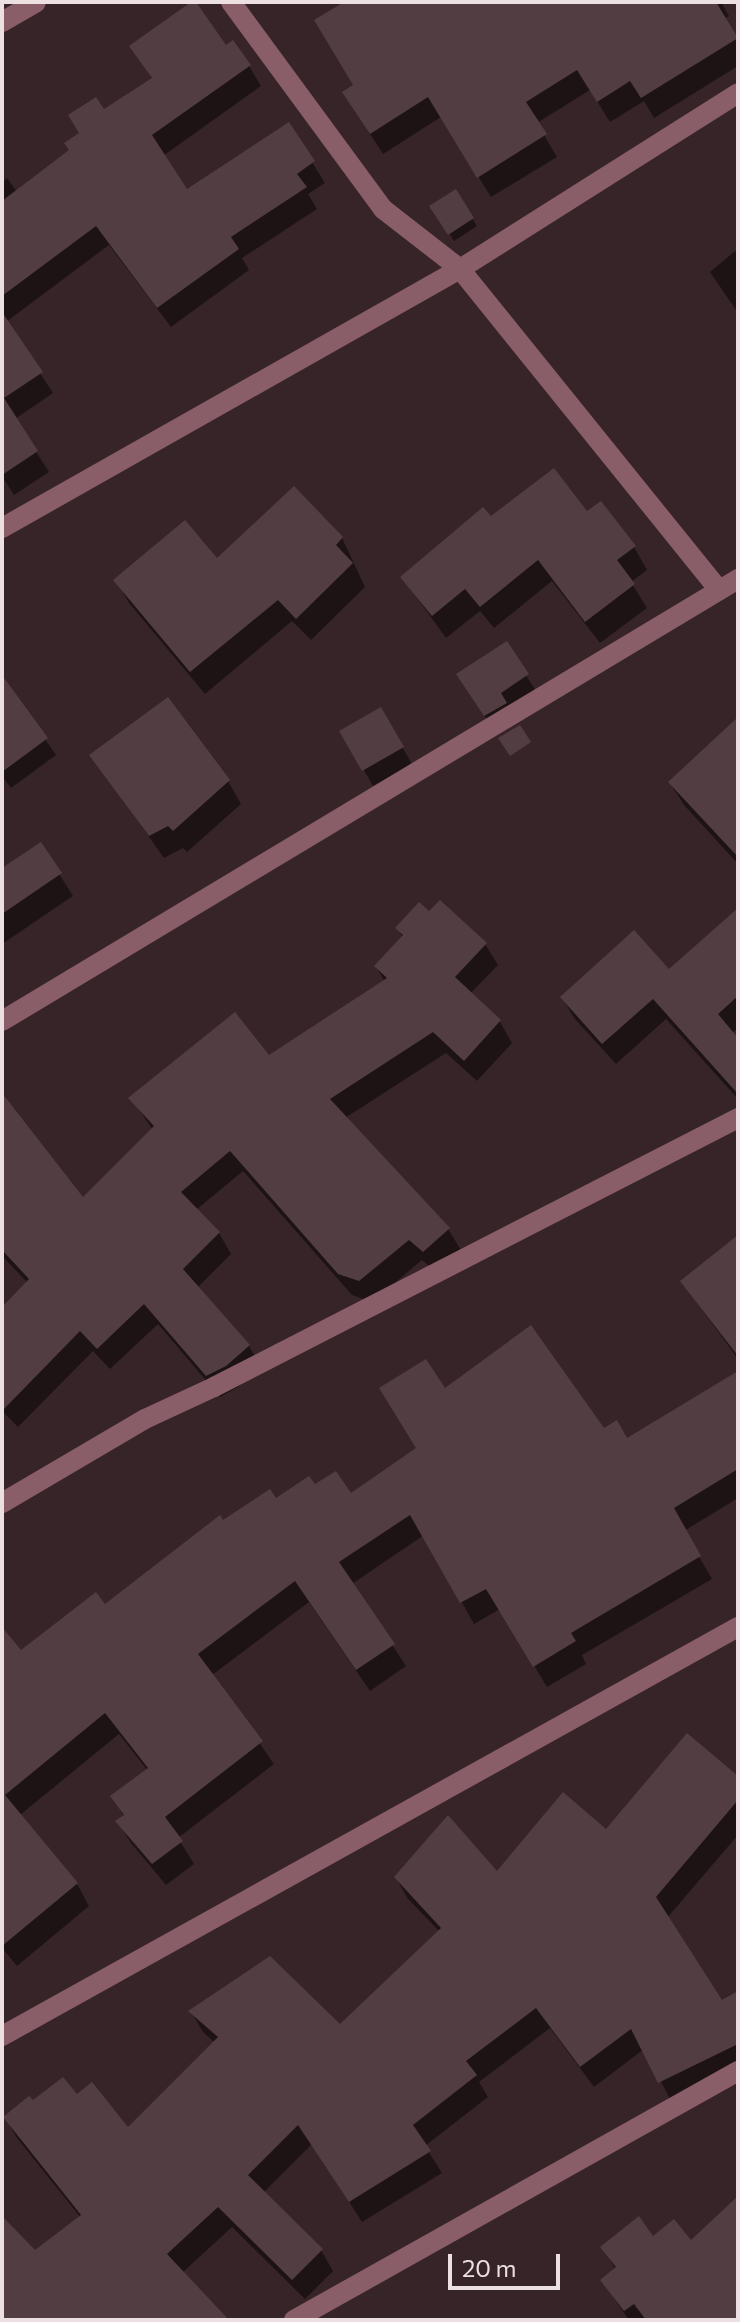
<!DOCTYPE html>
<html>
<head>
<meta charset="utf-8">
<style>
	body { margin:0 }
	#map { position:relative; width:740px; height:2322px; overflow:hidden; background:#372429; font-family:Commissioner,sans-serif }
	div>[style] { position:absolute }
	.shadow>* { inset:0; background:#0007 }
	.building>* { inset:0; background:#523e42 }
	.street>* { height:20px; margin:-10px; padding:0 10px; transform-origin:10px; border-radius:10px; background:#8a5e68 }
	span { translate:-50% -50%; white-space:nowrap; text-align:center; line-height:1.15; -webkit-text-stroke:7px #372429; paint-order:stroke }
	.frame { position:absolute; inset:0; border:4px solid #ede0e2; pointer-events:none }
	.scale { position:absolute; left:448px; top:2254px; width:112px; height:36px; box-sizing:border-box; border:4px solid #ede0e2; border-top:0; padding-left:10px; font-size:24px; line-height:28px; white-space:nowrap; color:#ede0e2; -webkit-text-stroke:6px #372429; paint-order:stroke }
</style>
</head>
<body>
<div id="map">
	<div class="shadow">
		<div style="clip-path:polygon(348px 2px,721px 2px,729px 16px,724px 19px,738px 42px,738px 66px,654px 118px,644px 101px,610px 122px,590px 90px,537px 123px,557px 157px,491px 197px,441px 117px,383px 154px,357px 114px)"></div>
		<div style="clip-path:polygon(132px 47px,226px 48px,249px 66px,261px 86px,163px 156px,187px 192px,289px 125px,325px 183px,308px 194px,317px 209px,242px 258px,249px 270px,171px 327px,109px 245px,6px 322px,53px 393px,15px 419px,49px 472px,14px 495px,2px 476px,2px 182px,7px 178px,17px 192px,71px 151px,81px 134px,103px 111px,153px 80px)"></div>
		<div style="clip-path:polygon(455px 192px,477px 226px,454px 241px,432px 207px)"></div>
		<div style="clip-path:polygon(735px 251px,738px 256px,738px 313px,710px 272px)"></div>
		<div style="clip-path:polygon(587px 514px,634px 547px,647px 570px,631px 582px,647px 608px,600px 643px,552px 581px,494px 628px,480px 611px,446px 638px,402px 577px)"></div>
		<div style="clip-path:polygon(342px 538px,365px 587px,311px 640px,292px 621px,205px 694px,129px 603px,116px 580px)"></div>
		<div style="clip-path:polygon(506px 644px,536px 691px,495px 731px,468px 691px)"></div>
		<div style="clip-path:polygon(2px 678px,56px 755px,11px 788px,2px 776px)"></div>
		<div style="clip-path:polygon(381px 710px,412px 764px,373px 786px,342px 732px)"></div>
		<div style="clip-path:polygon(738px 720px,738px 864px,684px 805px,670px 783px)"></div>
		<div style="clip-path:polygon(91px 755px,228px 781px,241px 804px,187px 852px,183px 848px,164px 858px)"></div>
		<div style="clip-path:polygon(41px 845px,73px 896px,2px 944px,2px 871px)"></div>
		<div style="clip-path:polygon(738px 911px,738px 1028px,732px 1033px,738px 1041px,738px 1099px,666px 1019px,616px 1064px,574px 1018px,562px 997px,668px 972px)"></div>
		<div style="clip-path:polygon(429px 914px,485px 944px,498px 965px,470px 994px,500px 1022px,512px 1043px,477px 1081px,446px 1053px,345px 1118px,448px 1229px,461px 1250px,436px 1272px,422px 1260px,372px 1302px,352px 1295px,243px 1171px,196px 1210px,219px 1233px,231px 1254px,197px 1288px,249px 1346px,261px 1367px,238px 1387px,220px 1397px,158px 1324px,110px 1369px,93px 1351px,18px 1427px,2px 1411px,2px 1310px,28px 1283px,2px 1256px,2px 1112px,83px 1200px,153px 1130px,131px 1098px,269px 1057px,385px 982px,376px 967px,403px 938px,398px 928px)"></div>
		<div style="clip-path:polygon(738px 1238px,738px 1359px,682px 1282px)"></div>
		<div style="clip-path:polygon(444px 1391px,604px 1431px,627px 1441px,738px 1437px,738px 1498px,684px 1531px,712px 1579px,582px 1655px,586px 1664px,547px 1687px,500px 1609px,474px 1624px,424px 1535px,352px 1584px,406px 1666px,370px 1691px,309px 1602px,212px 1675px,274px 1764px,178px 1838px,194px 1864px,166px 1885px,131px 1843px,118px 1822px,124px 1817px,113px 1797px,148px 1771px,119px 1734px,20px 1815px,77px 1884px,89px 1906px,17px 1966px,2px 1948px,2px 1630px,20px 1653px,105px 1606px,223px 1522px,315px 1487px,350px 1496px,418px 1449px)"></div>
		<div style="clip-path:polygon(738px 1778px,738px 1835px,667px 1918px,721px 2003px,738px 1993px,738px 2071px,672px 2103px,644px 2049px,594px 2087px,550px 2028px,479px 2082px,488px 2097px,425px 2146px,442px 2173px,362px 2222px,312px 2144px,263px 2193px,321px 2250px,333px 2271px,305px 2299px,232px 2227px,182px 2273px,227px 2320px,2px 2320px,2px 2219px,35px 2252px,81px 2218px,17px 2138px,5px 2117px,33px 2103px,77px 2097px,128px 2130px,215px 2043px,203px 2032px,191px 2012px,340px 2027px,440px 1932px,408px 1899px,396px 1878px,497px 1874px)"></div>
		<div style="clip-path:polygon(738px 2199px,738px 2320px,629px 2320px,602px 2281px,616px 2270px,603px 2247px,691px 2243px)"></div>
	</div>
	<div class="building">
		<div style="clip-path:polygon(191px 2px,196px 2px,226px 45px,233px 40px,251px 65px,152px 135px,187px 189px,289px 122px,315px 161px,297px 174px,307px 187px,231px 237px,239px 249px,157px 308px,96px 226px,2px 296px,2px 201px,69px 150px,64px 143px,79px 133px,68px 115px,96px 97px,104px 109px,152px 78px,129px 46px)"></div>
		<div style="clip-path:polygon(344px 2px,716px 2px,738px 38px,641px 98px,630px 81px,597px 102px,577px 70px,526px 102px,547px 134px,477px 178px,428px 97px,370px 134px,342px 92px,353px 85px,314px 20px)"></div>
		<div style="clip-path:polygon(456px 189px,474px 218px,448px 235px,429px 206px)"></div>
		<div style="clip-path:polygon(2px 312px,43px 372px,4px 398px,38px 451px,2px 475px)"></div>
		<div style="clip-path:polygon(554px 468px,587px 511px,601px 501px,636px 546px,617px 560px,635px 584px,585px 622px,538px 560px,480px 607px,465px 589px,432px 616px,400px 577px,483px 507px,491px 516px)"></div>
		<div style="clip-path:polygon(294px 486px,343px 537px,336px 545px,353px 563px,296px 619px,278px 600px,190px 672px,113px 580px,185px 520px,217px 558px)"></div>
		<div style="clip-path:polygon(507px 641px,529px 674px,501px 693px,507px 703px,484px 716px,456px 674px)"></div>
		<div style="clip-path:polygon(2px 675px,48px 738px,2px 772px)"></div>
		<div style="clip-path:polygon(168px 697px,230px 780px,173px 831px,168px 826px,149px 836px,89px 755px)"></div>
		<div style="clip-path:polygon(381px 707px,404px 747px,362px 771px,339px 731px)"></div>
		<div style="clip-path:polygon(738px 717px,738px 857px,668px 782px)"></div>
		<div style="clip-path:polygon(520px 725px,531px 742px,510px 756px,498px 738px)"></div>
		<div style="clip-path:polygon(41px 842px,62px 873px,2px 914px,2px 868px)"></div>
		<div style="clip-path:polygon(440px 900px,487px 943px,455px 977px,501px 1020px,464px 1061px,433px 1032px,330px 1099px,450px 1228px,423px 1252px,409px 1240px,359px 1281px,338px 1274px,230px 1151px,181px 1192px,220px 1232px,183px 1269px,250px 1345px,226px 1366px,206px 1376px,144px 1304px,97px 1349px,80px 1331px,2px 1411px,2px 1307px,29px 1279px,2px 1250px,2px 1093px,83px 1197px,154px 1126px,128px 1098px,235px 1012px,269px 1055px,387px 978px,374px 966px,403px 935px,395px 928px,419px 902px,429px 911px)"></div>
		<div style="clip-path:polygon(738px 908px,738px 996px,718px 1014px,738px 1038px,738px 1094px,653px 999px,602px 1044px,560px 997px,634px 930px,669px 969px)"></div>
		<div style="clip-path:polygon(738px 1235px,738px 1356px,680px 1281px)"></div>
		<div style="clip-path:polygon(531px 1325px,604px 1428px,617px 1420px,627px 1438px,738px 1371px,738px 1469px,674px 1508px,701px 1556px,571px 1633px,576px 1641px,533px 1667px,486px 1589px,460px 1603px,410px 1515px,339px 1562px,395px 1644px,356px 1670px,295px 1581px,198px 1654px,263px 1741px,165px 1817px,183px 1841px,152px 1864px,115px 1821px,124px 1815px,110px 1796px,148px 1768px,105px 1713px,5px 1795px,78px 1883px,2px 1946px,2px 1627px,21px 1650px,96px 1592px,105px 1604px,220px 1515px,223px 1520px,270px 1489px,276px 1498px,309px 1476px,315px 1484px,336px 1471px,351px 1493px,416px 1448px,379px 1388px,426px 1359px,445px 1388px)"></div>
		<div style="clip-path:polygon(687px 1733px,738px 1776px,738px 1800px,656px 1897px,722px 2000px,738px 1991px,738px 2044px,658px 2083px,631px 2029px,580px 2067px,536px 2008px,466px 2061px,477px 2075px,413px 2125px,431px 2151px,349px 2202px,298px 2125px,248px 2175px,323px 2249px,292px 2280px,218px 2207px,167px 2254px,229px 2320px,2px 2320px,2px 2216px,35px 2250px,81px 2215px,3px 2117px,29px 2096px,33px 2100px,63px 2077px,77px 2094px,92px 2082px,128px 2127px,218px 2037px,188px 2011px,270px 1956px,340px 2024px,441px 1928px,394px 1877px,448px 1815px,497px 1871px,563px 1792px,606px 1829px)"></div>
		<div style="clip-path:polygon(738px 2196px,738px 2320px,646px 2320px,634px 2304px,624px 2311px,600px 2280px,616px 2267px,600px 2247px,639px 2216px,653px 2236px,674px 2219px,691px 2240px)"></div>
	</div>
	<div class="street">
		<div style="left:231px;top:2px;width:257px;rotate:53.7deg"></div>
		<div style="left:383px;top:209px;width:98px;rotate:37.9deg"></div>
		<div style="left:460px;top:269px;width:412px;rotate:51.1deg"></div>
		<div style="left:2px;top:22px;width:39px;rotate:-30deg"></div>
		<div style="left:2px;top:528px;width:526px;rotate:-29.49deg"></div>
		<div style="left:460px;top:269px;width:329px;rotate:-32.3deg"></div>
		<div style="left:2px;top:1021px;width:859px;rotate:-30.99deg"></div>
		<div style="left:2px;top:1503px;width:166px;rotate:-30.4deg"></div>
		<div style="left:145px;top:1419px;width:76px;rotate:-24.9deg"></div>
		<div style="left:214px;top:1387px;width:589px;rotate:-27.17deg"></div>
		<div style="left:2px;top:2036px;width:842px;rotate:-29.06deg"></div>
		<div style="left:294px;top:2320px;width:509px;rotate:-29.28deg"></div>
	</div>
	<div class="frame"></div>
	<div class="scale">20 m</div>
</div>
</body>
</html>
